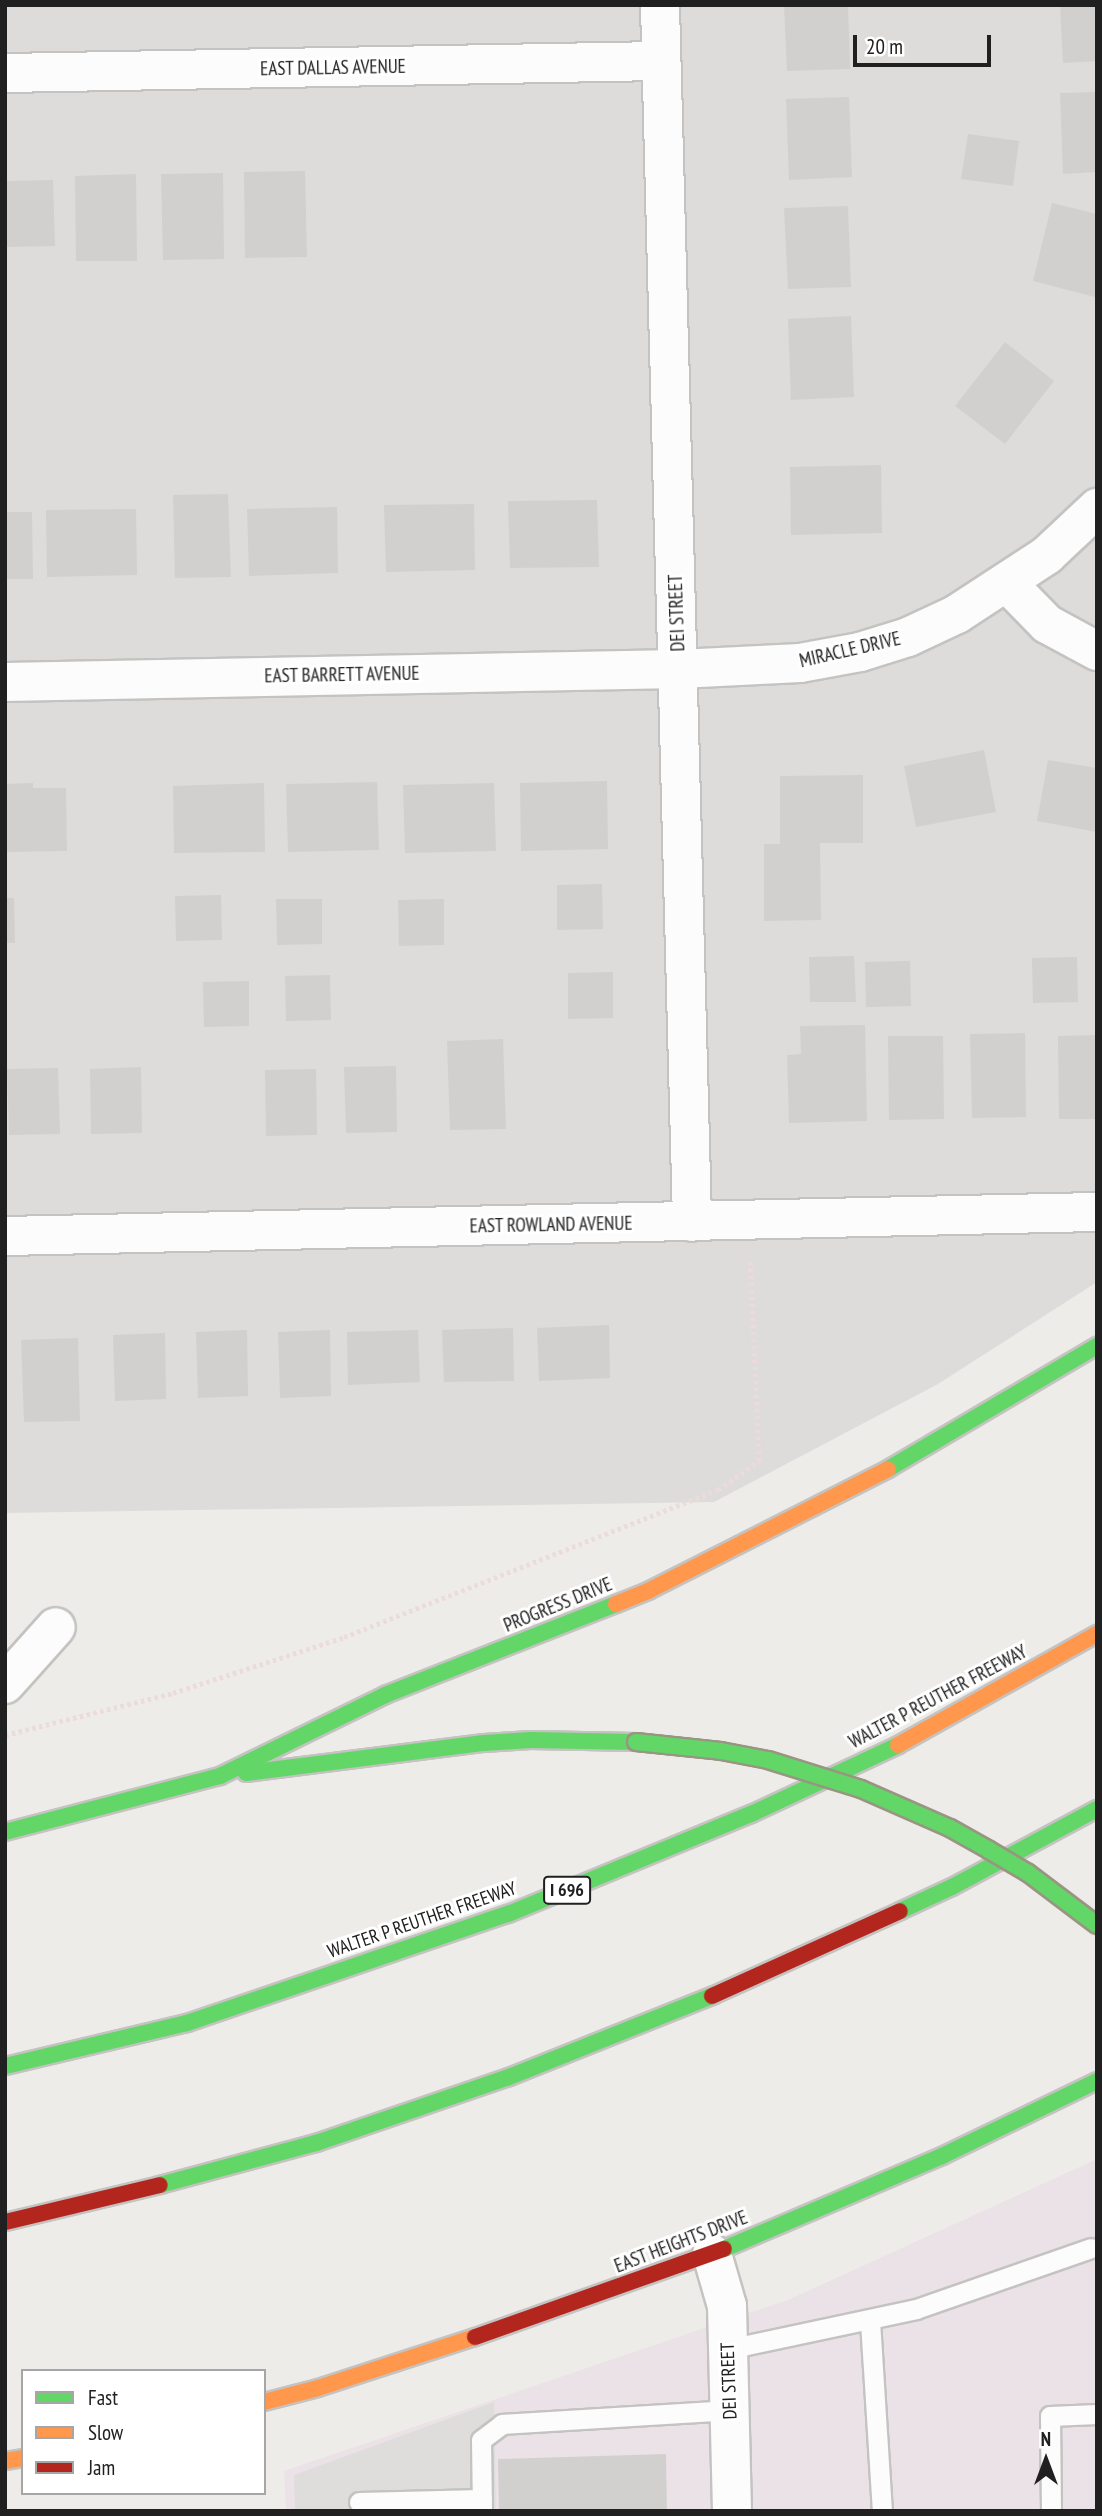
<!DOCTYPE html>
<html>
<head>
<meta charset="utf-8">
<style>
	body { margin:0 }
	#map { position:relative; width:1102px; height:2516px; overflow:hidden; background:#eeece9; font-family:"PT Sans Narrow",sans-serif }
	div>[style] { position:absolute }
	.residential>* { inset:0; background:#dddcda }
	.industrial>* { inset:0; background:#ebe2e8 }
	.parking>* { inset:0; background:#dedddc }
	.building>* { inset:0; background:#d2d0ce }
	.path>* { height:4.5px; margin-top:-2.25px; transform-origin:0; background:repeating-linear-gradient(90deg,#ebdbdb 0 3.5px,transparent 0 7px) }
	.roads { filter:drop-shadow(2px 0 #c4c3c1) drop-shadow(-2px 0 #c4c3c1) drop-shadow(0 2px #c4c3c1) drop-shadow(0 -2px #c4c3c1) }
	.lane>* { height:19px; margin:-9.5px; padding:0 9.5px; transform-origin:9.5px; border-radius:9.5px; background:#fcfcfc }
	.street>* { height:38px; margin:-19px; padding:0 19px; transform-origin:19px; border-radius:19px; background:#fcfcfc }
	.fast>* { height:16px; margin:-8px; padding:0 8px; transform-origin:8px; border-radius:8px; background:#63d668 }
	.slow>* { height:16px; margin:-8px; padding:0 8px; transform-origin:8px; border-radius:8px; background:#ff974d }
	.jam>* { height:16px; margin:-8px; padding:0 8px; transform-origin:8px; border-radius:8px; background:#b3261e }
	.bridges { filter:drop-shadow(2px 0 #989682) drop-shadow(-2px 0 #989682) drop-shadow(0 2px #989682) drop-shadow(0 -2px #989682) }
	.fast-bridge>* { height:16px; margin:-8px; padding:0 8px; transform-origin:8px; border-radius:8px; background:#63d668 }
	span { translate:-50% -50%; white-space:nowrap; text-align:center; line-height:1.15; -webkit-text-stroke:6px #fff; paint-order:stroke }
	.shield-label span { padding:2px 5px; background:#fff; border:2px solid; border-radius:5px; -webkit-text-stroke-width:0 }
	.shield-label { font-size:18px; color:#202020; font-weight:700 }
	.street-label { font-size:19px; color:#202020 }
	.frame { position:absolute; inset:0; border:7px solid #202020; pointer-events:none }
	.legend { position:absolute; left:21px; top:2369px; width:245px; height:126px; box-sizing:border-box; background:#fff; border:2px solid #a6a6a6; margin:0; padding:9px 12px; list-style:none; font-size:21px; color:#202020 }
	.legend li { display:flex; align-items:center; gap:14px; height:35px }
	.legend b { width:35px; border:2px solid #a6a6a6 }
	.north { position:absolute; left:1011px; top:2425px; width:70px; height:70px; -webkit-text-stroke:5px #fff; paint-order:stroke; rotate:0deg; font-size:19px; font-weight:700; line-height:28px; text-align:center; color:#202020 }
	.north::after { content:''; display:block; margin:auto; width:24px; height:32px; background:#202020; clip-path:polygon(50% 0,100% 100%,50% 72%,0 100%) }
	.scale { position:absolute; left:853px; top:35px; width:138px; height:32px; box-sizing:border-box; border:4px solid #202020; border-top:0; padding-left:9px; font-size:21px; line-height:24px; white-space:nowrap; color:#202020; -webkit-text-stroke:5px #fff; paint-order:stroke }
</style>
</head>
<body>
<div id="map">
	<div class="residential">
		<div style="clip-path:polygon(5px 5px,1097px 5px,1097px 1282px,938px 1384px,714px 1502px,5px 1513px)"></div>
	</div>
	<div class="industrial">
		<div style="clip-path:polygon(1097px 2159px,1097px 2511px,286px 2511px,284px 2471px,790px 2299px)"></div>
	</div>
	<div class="parking">
		<div style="clip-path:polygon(494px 2402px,496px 2511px,295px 2511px,294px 2475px)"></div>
	</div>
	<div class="building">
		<div style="clip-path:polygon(784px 5px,848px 5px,850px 69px,787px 71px)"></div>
		<div style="clip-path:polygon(1060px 5px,1097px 5px,1097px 61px,1063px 63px)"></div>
		<div style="clip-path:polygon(1097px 92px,1097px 172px,1063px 174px,1060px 93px)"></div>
		<div style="clip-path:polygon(849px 97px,852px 177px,789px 180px,786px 99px)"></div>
		<div style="clip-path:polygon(968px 134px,1019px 141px,1013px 186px,961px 179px)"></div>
		<div style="clip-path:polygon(305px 171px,307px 257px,245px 258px,244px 172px)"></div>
		<div style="clip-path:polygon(223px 173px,224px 259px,163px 260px,161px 174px)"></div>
		<div style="clip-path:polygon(136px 174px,137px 261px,76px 261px,75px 176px)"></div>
		<div style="clip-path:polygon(53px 180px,55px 246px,5px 247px,5px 181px)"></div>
		<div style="clip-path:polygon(1052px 203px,1097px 214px,1095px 297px,1033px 281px)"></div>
		<div style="clip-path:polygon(848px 206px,851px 287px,788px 289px,784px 208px)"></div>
		<div style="clip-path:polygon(851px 316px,854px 397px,791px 400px,788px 319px)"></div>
		<div style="clip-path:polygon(1005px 342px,1054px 381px,1005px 444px,955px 406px)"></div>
		<div style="clip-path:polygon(881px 465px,882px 533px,791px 535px,790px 467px)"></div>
		<div style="clip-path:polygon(228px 494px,231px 577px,175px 578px,173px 495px)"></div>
		<div style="clip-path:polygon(597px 500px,599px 567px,510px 568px,508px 501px)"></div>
		<div style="clip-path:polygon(474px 504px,475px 570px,386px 572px,384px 505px)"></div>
		<div style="clip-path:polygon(337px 507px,338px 573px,249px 576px,247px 509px)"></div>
		<div style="clip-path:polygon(136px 509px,137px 575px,47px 577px,46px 510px)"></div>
		<div style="clip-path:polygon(5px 512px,32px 512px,33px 579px,5px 579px)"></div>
		<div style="clip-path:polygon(984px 750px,996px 812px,916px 827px,904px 766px)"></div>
		<div style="clip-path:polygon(1048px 760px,1097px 768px,1097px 832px,1037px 821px)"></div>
		<div style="clip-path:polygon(863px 775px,863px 843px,820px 843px,821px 920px,764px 921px,764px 844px,780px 844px,780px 776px)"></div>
		<div style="clip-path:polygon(607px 781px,608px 849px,521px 851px,520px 783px)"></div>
		<div style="clip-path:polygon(377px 782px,379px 850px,288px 852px,286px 784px)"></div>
		<div style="clip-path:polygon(33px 783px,33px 788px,66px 788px,67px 851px,5px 852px,5px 784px)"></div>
		<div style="clip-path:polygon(264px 783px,265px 852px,174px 853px,173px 786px)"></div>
		<div style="clip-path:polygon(494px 783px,496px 851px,405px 853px,403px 785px)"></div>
		<div style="clip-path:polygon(602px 884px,603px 929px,557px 930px,557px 885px)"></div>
		<div style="clip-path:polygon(221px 895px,222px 940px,176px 941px,175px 896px)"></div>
		<div style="clip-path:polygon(5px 898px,14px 898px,15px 943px,5px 943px)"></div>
		<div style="clip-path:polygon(276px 899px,322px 899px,322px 944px,277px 945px)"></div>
		<div style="clip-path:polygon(444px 899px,444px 945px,399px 946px,398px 900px)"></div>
		<div style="clip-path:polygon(854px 956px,856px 1002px,810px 1002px,809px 957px)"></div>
		<div style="clip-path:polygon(1077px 957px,1078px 1002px,1033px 1003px,1032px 958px)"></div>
		<div style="clip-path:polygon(910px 961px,911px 1006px,866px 1007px,865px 962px)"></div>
		<div style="clip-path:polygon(613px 972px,613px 1018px,568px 1019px,568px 973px)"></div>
		<div style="clip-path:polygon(330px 975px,331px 1020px,286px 1021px,285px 976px)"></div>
		<div style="clip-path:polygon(249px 981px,249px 1026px,204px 1027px,203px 982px)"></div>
		<div style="clip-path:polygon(865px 1025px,867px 1121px,789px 1123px,787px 1055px,801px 1054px,800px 1026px)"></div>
		<div style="clip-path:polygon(1025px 1033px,1026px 1117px,972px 1118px,970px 1034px)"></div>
		<div style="clip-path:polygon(1097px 1035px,1097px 1119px,1059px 1119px,1058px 1036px)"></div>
		<div style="clip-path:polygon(888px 1036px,943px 1036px,944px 1119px,889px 1120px)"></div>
		<div style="clip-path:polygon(503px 1039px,506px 1129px,450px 1130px,447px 1041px)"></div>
		<div style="clip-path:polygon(396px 1066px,397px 1132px,346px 1133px,344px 1067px)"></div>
		<div style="clip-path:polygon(141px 1067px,142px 1133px,91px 1134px,90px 1069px)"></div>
		<div style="clip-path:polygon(58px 1068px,60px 1134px,9px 1135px,7px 1069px)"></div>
		<div style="clip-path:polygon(316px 1069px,317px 1135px,266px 1136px,265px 1070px)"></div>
		<div style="clip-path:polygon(609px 1325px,610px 1378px,539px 1381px,537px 1328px)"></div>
		<div style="clip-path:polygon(513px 1328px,514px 1381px,444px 1382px,442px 1330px)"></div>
		<div style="clip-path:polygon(247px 1330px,248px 1396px,198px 1398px,196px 1332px)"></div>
		<div style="clip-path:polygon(330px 1330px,331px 1396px,280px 1398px,278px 1332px)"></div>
		<div style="clip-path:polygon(418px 1330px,420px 1382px,348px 1385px,347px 1332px)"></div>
		<div style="clip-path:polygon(165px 1333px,166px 1399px,115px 1401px,113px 1335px)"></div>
		<div style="clip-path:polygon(78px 1338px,80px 1421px,24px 1422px,21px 1340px)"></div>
		<div style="clip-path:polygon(666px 2454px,667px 2511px,499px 2511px,498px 2459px)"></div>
	</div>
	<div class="path">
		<div style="left:5px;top:1735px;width:173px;rotate:-14deg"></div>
		<div style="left:173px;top:1693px;width:180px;rotate:-18.1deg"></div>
		<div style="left:344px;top:1637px;width:402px;rotate:-21.5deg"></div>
		<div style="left:718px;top:1490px;width:50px;rotate:-35.3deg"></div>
		<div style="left:759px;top:1461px;width:199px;rotate:-92.6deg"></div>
	</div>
	<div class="roads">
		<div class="lane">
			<div style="left:870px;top:2321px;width:190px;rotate:86.4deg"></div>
			<div style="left:728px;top:2349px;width:192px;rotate:-12deg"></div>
			<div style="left:916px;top:2309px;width:185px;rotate:-19.2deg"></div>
			<div style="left:359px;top:2502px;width:123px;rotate:-1.4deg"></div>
			<div style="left:482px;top:2511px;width:71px;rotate:-90.8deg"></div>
			<div style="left:481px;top:2440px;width:26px;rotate:-37deg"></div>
			<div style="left:502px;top:2424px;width:228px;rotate:-3.5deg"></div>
			<div style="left:1051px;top:2511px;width:95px;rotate:-90.6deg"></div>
			<div style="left:1050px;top:2416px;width:47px;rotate:-2.4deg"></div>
		</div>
		<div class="street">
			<div style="left:660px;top:5px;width:1217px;rotate:88.49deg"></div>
			<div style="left:5px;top:73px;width:656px;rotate:-1.05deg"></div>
			<div style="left:1007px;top:583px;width:57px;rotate:45.7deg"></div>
			<div style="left:1047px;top:624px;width:57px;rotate:28.4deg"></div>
			<div style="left:5px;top:682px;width:674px;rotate:-1.1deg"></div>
			<div style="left:679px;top:669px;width:121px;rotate:-2.8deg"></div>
			<div style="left:800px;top:663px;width:61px;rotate:-10.4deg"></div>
			<div style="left:860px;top:652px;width:50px;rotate:-17.4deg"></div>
			<div style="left:908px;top:637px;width:54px;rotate:-25.1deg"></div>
			<div style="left:957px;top:614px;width:108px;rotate:-33.2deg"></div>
			<div style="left:1047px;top:555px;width:69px;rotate:-43.2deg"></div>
			<div style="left:5px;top:1236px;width:1092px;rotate:-1.26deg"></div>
			<div style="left:5px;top:1684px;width:76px;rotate:-48.2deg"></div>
			<div style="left:712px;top:2254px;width:54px;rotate:73.9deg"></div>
			<div style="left:727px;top:2306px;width:205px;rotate:88.6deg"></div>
		</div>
		<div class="fast">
			<div style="left:888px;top:1469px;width:243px;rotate:-30.5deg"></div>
			<div style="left:246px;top:1773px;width:240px;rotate:-7.2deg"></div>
			<div style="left:484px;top:1743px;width:47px;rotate:-3.7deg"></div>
			<div style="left:531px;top:1740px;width:105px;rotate:1.1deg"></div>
			<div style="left:5px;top:1832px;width:222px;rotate:-14.6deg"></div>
			<div style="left:220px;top:1776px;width:184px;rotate:-26.1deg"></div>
			<div style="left:385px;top:1695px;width:248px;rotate:-21.5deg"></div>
			<div style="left:900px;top:1911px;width:57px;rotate:-24.8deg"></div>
			<div style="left:952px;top:1887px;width:165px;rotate:-28.3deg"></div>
			<div style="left:5px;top:2066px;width:187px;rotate:-13.3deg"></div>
			<div style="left:187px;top:2023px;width:339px;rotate:-18.8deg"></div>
			<div style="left:508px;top:1914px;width:263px;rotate:-22.4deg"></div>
			<div style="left:751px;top:1814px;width:162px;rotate:-25.1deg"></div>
			<div style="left:160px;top:2185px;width:162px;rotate:-15.1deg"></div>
			<div style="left:316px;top:2143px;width:204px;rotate:-18.9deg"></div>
			<div style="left:509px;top:2077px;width:219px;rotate:-21.8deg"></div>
			<div style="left:724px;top:2249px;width:237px;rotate:-23.1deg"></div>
			<div style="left:942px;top:2156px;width:172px;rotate:-25.8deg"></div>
		</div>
		<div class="slow">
			<div style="left:616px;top:1604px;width:35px;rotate:-22deg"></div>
			<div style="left:648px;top:1591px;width:269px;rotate:-26.9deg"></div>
			<div style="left:898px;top:1745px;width:228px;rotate:-29.2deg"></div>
			<div style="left:264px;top:2402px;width:56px;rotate:-14.5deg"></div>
			<div style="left:318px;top:2388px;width:165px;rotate:-18deg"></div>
			<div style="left:5px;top:2461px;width:18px;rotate:-9deg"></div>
		</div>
		<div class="jam">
			<div style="left:712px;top:1996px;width:206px;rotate:-24.3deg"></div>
			<div style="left:5px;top:2222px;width:159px;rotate:-13.4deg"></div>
			<div style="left:475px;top:2337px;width:264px;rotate:-19.5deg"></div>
		</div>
	</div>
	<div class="bridges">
		<div class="fast-bridge">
			<div style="left:636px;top:1742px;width:85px;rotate:6deg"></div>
			<div style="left:721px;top:1751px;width:48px;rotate:10.8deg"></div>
			<div style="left:768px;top:1760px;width:97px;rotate:17.3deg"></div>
			<div style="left:861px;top:1789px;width:97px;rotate:23.7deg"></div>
			<div style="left:950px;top:1828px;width:45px;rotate:29.4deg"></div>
			<div style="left:989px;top:1850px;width:45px;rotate:30.5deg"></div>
			<div style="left:1028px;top:1873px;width:86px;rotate:37deg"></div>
		</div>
	</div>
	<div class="shield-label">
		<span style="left:567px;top:1890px">I 696</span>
	</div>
	<div class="street-label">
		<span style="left:333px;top:68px;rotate:-1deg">EAST DALLAS AVENUE</span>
		<span style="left:677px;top:613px;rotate:-92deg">DEI STREET</span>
		<span style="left:850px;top:650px;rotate:-13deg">MIRACLE DRIVE</span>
		<span style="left:342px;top:675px;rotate:-1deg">EAST BARRETT AVENUE</span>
		<span style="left:551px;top:1225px;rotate:-1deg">EAST ROWLAND AVENUE</span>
		<span style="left:558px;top:1605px;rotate:-22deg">PROGRESS DRIVE</span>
		<span style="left:938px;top:1697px;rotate:-28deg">WALTER P REUTHER FREEWAY</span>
		<span style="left:422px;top:1920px;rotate:-19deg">WALTER P REUTHER FREEWAY</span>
		<span style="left:681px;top:2242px;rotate:-21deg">EAST HEIGHTS DRIVE</span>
		<span style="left:729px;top:2381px;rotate:-92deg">DEI STREET</span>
	</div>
	<div class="frame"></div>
	<ul class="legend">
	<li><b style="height:9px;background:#63d668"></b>Fast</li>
	<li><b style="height:9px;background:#ff974d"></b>Slow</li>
	<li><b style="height:9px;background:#b3261e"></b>Jam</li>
	</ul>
	<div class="north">N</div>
	<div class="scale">20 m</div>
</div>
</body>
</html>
